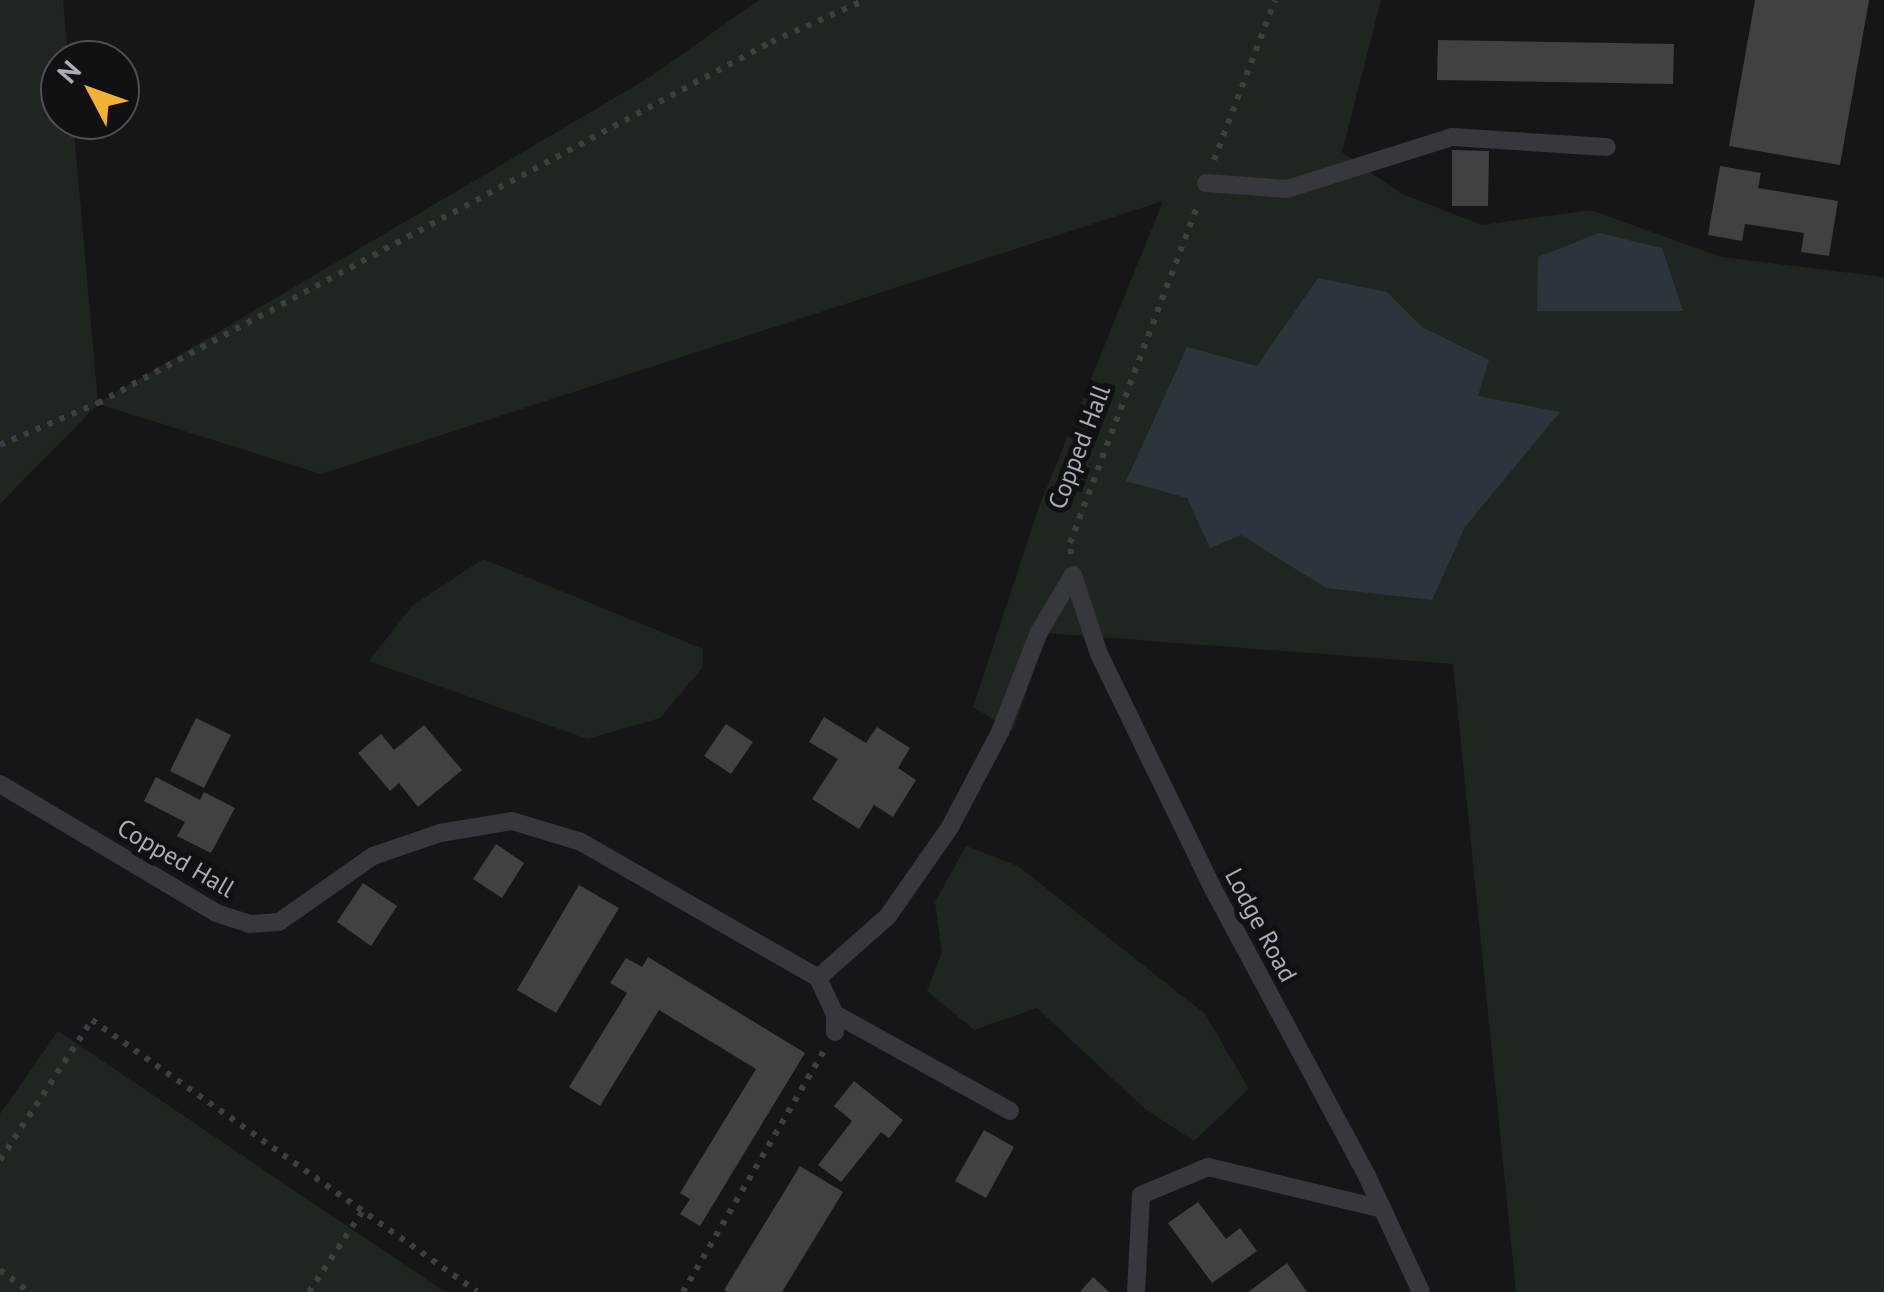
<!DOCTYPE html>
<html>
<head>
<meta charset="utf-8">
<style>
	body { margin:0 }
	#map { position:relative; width:1884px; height:1292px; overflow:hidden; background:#161618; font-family:"PT Sans",sans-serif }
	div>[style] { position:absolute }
	.green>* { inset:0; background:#1e261f }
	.water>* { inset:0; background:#2c353c }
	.building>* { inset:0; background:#404145 }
	.path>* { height:6px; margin-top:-3px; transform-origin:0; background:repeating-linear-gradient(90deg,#3d3f44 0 5px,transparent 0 13px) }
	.service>* { height:18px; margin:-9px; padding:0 9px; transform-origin:9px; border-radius:9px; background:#37383d }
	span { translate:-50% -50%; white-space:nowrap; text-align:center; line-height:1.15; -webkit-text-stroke:10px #111113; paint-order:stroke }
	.street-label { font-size:25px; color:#a8adb8 }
	.north { position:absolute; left:40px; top:40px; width:100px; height:100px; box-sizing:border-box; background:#111113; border:2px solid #4d4f55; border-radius:50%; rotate:311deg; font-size:28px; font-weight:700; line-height:40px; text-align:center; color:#a8adb8 }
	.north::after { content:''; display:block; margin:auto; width:35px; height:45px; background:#f2b134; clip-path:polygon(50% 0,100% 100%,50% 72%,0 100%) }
</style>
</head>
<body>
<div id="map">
	<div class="green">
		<div style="clip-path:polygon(0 0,63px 0,68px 60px,60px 60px,60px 120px,73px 120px,98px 403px,650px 77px,759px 0,1381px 0,1342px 152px,1402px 194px,1482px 225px,1591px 210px,1721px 257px,1884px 277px,1884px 1292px,1516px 1292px,1453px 664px,1047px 633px,1013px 731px,973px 707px,1039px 507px,1163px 201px,321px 474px,98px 404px,0 504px)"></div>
		<div style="clip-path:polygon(483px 559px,703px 649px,703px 667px,660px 718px,587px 739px,369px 661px,412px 606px)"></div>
		<div style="clip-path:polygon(966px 846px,1018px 866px,1205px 1014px,1249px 1089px,1194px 1141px,1145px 1109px,1037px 1008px,974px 1030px,927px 991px,942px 952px,935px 902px)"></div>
		<div style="clip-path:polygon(58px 1031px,445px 1292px,0 1292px,0 1114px)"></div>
	</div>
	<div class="water">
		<div style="clip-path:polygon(1599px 233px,1662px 248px,1683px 311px,1537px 311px,1538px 257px)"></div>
		<div style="clip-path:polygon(1318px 278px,1387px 292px,1422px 327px,1489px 360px,1478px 396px,1560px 412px,1465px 527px,1432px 600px,1326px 588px,1241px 535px,1210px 548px,1187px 498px,1126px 481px,1187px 347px,1257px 366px)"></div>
	</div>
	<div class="building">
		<div style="clip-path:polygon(1755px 0,1869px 0,1840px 165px,1729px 146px)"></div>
		<div style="clip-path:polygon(1438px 40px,1674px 44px,1673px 84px,1437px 80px)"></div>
		<div style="clip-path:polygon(1452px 150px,1489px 151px,1488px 206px,1452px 206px)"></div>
		<div style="clip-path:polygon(1720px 166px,1761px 173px,1758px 188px,1838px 201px,1829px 256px,1801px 252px,1804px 233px,1745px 224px,1742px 241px,1708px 235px)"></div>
		<div style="clip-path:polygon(824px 717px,866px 743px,877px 727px,910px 748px,898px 768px,916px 780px,893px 817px,874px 805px,859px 829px,812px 799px,838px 759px,809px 742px)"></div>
		<div style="clip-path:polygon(196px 718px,231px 735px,204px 788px,170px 771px)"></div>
		<div style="clip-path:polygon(726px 724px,753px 742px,731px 774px,704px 756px)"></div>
		<div style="clip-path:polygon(424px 725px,462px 770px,418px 807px,399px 783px,390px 791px,358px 753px,381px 734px,394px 750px)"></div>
		<div style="clip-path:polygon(156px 777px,200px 800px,204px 792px,235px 808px,211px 853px,177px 836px,185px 822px,144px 801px)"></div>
		<div style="clip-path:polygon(496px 844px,524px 863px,502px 898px,473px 879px)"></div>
		<div style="clip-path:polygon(363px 883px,397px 906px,371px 946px,337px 922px)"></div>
		<div style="clip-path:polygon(579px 885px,619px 908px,556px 1013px,517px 990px)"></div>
		<div style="clip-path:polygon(648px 957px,805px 1053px,700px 1226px,680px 1214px,690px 1199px,680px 1193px,756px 1069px,659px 1010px,600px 1106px,569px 1087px,627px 993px,610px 983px,626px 958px,642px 967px)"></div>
		<div style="clip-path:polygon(854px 1081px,903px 1120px,889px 1138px,881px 1132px,841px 1182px,818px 1165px,852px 1121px,834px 1106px)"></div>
		<div style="clip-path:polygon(984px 1130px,1014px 1147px,986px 1198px,955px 1181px)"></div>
		<div style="clip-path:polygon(800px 1166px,843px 1192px,782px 1292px,727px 1292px,724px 1290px)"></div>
		<div style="clip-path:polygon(1198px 1202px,1226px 1239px,1240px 1228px,1257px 1251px,1212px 1283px,1168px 1223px)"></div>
		<div style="clip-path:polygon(1287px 1263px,1307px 1292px,1248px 1292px)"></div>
		<div style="clip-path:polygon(1093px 1277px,1109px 1292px,1080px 1292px)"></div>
	</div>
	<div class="path">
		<div style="left:1214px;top:160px;width:171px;rotate:-69.1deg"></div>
		<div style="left:0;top:445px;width:107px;rotate:-23.2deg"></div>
		<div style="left:98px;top:403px;width:764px;rotate:-28.21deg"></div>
		<div style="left:771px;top:42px;width:103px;rotate:-24.1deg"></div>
		<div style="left:1071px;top:554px;width:11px;rotate:-95deg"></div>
		<div style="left:1070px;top:543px;width:361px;rotate:-69.3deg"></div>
		<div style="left:0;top:1160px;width:168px;rotate:-56.7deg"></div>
		<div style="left:92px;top:1020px;width:471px;rotate:35.2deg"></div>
		<div style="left:0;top:1270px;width:36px;rotate:37deg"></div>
		<div style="left:309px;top:1292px;width:96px;rotate:-56.5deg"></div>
		<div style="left:683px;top:1292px;width:279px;rotate:-59.7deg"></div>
	</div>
	<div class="service">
		<div style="left:1206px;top:183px;width:81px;rotate:4.2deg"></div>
		<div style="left:1287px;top:189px;width:173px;rotate:-17.5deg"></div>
		<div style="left:1452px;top:137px;width:155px;rotate:3.7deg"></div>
		<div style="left:1073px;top:575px;width:83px;rotate:71.8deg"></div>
		<div style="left:1099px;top:654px;width:257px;rotate:64.1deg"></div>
		<div style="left:1211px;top:885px;width:330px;rotate:61.8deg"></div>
		<div style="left:1367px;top:1176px;width:128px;rotate:65deg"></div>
		<div style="left:0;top:784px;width:252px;rotate:30.8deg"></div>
		<div style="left:216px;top:913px;width:36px;rotate:18deg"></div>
		<div style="left:250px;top:924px;width:29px;rotate:-4deg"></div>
		<div style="left:279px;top:922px;width:115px;rotate:-35.1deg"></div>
		<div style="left:373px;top:856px;width:71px;rotate:-18.9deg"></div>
		<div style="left:440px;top:833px;width:73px;rotate:-9.5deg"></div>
		<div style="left:512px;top:821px;width:72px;rotate:16.9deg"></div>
		<div style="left:581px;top:842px;width:273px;rotate:29.8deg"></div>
		<div style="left:818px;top:978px;width:40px;rotate:65deg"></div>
		<div style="left:835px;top:1014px;width:18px;rotate:90deg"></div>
		<div style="left:818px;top:978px;width:94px;rotate:-41.5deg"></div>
		<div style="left:888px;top:916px;width:108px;rotate:-55.1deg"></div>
		<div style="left:950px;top:827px;width:107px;rotate:-62.2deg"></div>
		<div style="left:1000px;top:732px;width:107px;rotate:-68.7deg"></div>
		<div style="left:1039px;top:632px;width:66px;rotate:-59.2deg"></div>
		<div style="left:835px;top:1014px;width:200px;rotate:29deg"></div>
		<div style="left:1136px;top:1292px;width:97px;rotate:-87deg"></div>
		<div style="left:1141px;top:1195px;width:73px;rotate:-22.7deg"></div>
		<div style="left:1208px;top:1167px;width:180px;rotate:13.5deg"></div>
	</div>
	<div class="street-label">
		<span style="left:1079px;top:447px;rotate:-69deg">Copped Hall</span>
		<span style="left:176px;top:858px;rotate:30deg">Copped Hall</span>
		<span style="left:1261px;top:925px;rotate:62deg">Lodge Road</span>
	</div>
	<div class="north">N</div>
</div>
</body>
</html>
